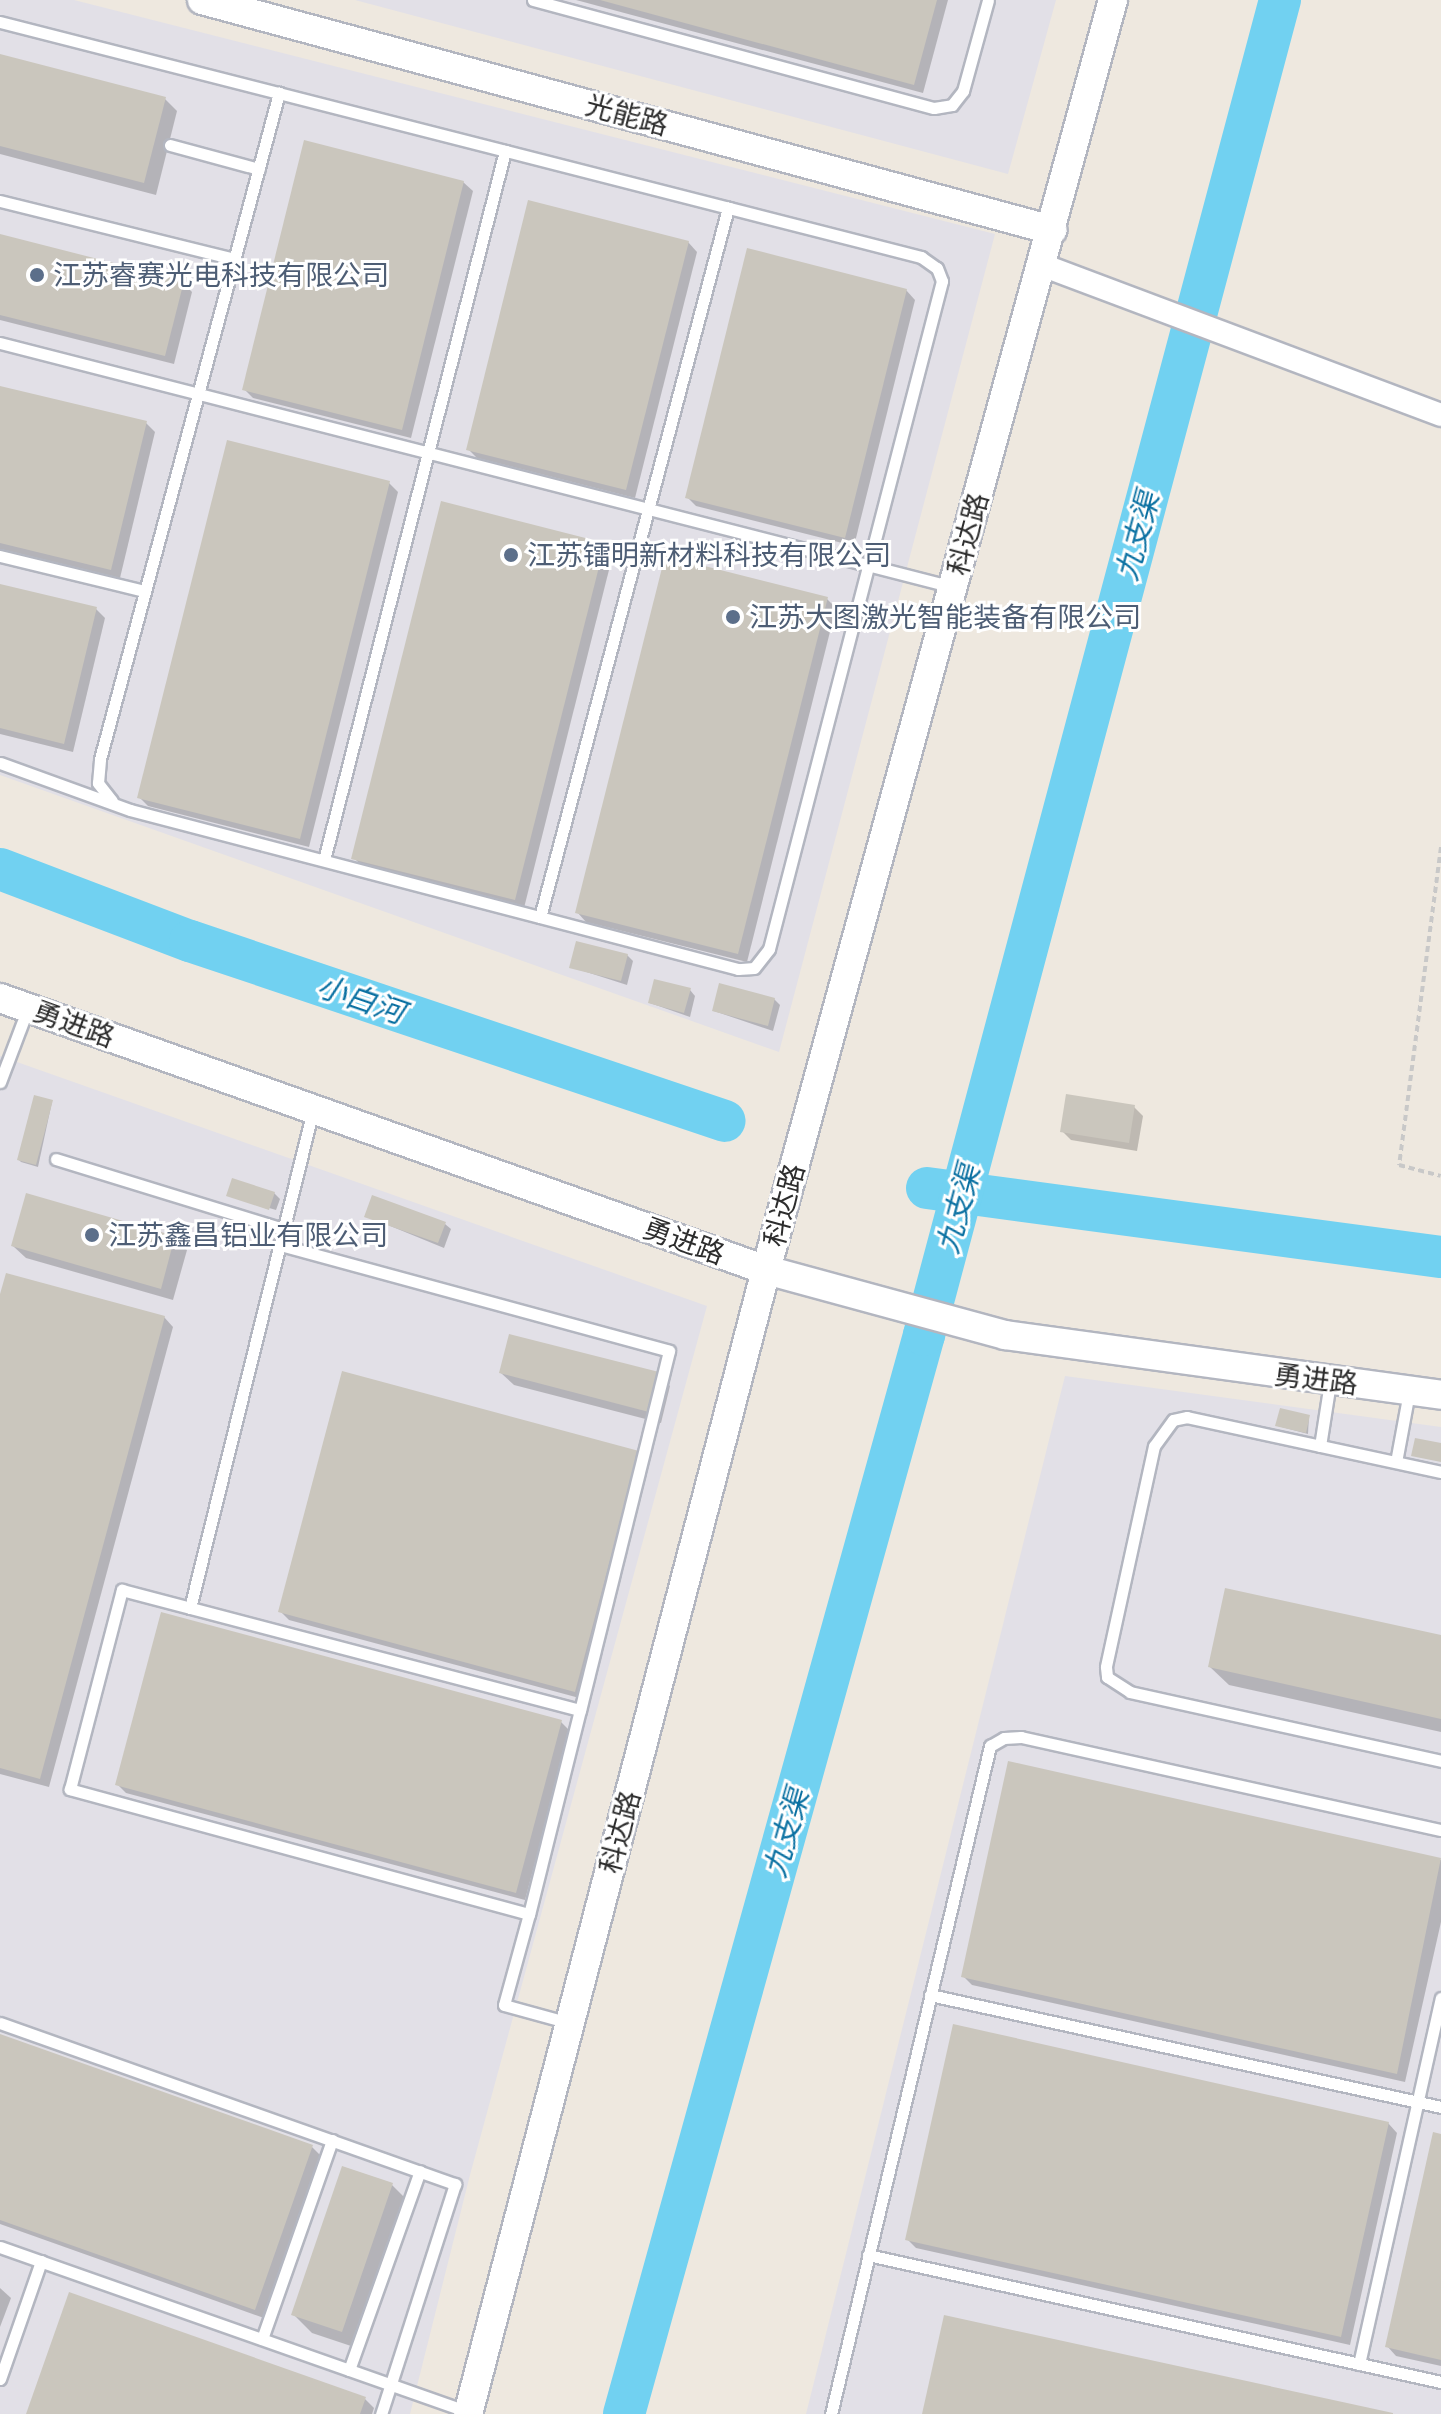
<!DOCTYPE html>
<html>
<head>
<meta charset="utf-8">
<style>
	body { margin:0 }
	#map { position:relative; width:1441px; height:2414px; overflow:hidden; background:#eee8df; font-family:"Asap Condensed","Noto Sans SC",sans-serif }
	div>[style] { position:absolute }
	.industrial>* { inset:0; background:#e2e0e7 }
	.shadow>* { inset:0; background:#0003 }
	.river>* { height:42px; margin:-21px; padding:0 21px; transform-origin:21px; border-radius:21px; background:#71d1f1 }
	.building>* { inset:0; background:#cac6bd }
	.path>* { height:4px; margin-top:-2px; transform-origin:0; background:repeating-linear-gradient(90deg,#c8c8c8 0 6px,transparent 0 10px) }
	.roads { filter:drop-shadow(2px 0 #b3b6c0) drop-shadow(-2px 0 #b3b6c0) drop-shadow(0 2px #b3b6c0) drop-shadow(0 -2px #b3b6c0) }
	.service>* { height:11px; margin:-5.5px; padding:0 5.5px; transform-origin:5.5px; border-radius:5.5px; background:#fff }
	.minor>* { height:22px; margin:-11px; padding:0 11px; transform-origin:11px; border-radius:11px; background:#fff }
	.tertiary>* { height:28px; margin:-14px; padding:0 14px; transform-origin:14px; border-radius:14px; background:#fff }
	.dots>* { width:22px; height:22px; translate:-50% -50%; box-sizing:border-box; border:4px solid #fff; border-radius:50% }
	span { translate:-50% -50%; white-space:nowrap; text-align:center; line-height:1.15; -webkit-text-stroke:6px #fff; paint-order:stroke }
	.street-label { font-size:28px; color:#2d2d2d }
	.service-label { font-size:28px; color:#4e5e75 }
	.left { translate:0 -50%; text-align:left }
	.water-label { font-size:30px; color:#0b71a2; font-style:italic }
</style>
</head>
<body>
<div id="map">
	<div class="industrial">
		<div style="clip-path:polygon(0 0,74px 0,995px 234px,779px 1052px,0 775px)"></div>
		<div style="clip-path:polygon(355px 0,1056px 0,1008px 174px)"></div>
		<div style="clip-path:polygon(0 1056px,707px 1306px,470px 2175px,410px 2414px,0 2414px)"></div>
		<div style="clip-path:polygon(1065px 1376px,1441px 1427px,1441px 2414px,806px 2414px)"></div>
	</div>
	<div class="shadow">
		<div style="clip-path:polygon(576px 0,948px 0,923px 93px)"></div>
		<div style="clip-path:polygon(0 56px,165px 99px,177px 111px,156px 195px,0 154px)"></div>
		<div style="clip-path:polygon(463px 182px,473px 191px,411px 438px,253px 398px,244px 389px)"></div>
		<div style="clip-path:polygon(0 236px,183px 283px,192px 292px,174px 364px,0 320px)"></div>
		<div style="clip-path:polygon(688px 242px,697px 252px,635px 498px,477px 458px,468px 449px)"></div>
		<div style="clip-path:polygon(906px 290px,915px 300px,854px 546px,696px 506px,687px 497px)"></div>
		<div style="clip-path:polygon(0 388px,146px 423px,155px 432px,120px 578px,0 549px)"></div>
		<div style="clip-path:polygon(389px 483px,398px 492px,309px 847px,148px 806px,139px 797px)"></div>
		<div style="clip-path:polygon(604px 545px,613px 554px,524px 908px,363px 867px,354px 858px)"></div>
		<div style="clip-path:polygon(0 586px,96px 609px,105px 618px,73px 752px,0 734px)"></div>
		<div style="clip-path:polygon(827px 599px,836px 608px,747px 962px,586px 922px,577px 912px)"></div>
		<div style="clip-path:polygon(627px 955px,633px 961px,627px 985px,571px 967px)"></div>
		<div style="clip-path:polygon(690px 990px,695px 996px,690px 1017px,650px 1003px)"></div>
		<div style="clip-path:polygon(774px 999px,780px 1005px,773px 1031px,714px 1011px)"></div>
		<div style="clip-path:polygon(52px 1102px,38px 1167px,21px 1162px,19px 1160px)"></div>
		<div style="clip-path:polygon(1134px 1107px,1143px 1116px,1137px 1151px,1071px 1140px,1062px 1131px)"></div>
		<div style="clip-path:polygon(274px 1193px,280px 1199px,276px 1210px,229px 1196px)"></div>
		<div style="clip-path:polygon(366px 1216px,445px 1224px,451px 1229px,444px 1248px)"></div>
		<div style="clip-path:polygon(174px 1237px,187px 1250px,173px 1300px,26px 1258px,13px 1246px)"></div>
		<div style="clip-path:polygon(0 1302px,164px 1317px,173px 1327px,49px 1787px,0 1774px)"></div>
		<div style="clip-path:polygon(501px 1373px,658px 1374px,670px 1386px,661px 1423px,514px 1385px)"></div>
		<div style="clip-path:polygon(1309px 1416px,1308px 1434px,1278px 1426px)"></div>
		<div style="clip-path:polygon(638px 1453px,583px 1699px,289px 1620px,280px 1611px)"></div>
		<div style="clip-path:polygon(1441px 1637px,1441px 1732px,1229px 1685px,1210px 1667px)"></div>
		<div style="clip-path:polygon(561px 1722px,570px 1731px,525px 1900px,126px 1793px,117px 1784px)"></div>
		<div style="clip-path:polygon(1010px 1763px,1441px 1860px,1441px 1922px,1405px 2082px,972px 1985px,963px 1976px)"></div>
		<div style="clip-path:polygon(0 2036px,312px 2147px,321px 2156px,264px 2318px,0 2224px)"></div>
		<div style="clip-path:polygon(1388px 2123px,1397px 2133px,1350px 2345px,916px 2248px,907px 2239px)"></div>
		<div style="clip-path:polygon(1441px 2136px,1441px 2366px,1396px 2356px,1387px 2346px)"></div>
		<div style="clip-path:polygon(392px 2185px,410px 2203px,360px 2349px,312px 2333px,293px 2314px)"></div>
		<div style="clip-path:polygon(0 2288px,11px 2298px,0 2327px)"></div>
		<div style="clip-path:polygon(365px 2399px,374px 2408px,372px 2414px,28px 2414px)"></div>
	</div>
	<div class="river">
		<div style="left:0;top:869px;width:203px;rotate:20.8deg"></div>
		<div style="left:190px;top:941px;width:564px;rotate:18.6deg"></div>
		<div style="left:927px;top:1188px;width:519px;rotate:7.65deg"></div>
		<div style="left:624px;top:2414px;width:1120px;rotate:-74.46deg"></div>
		<div style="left:924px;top:1335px;width:1382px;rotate:-75.07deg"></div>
	</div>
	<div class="building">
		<div style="clip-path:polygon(600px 0,937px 0,914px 85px)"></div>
		<div style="clip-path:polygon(0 54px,166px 97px,144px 183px,0 146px)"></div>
		<div style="clip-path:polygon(304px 140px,464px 181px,402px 430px,242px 390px)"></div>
		<div style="clip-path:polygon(528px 200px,689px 241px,626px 490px,466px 450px)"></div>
		<div style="clip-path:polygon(0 234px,184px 281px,165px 356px,0 315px)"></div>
		<div style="clip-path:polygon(747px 248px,907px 289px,845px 538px,685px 498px)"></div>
		<div style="clip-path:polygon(0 386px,147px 421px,111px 570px,0 543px)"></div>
		<div style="clip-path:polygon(227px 440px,390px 481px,300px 839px,137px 798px)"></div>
		<div style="clip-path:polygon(441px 501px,605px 543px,515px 900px,351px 859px)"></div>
		<div style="clip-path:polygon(665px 556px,828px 597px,738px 954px,575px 913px)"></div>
		<div style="clip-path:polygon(0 584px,97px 607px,64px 744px,0 728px)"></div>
		<div style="clip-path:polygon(576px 941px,628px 954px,621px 981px,569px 968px)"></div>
		<div style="clip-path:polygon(654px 979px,691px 988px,684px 1013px,648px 1003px)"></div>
		<div style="clip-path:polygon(719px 983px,775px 998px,768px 1026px,712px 1011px)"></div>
		<div style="clip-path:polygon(1066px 1094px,1135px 1105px,1129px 1143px,1060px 1132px)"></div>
		<div style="clip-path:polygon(34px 1095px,53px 1100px,36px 1165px,17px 1160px)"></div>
		<div style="clip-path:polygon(232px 1178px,275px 1192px,269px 1210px,226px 1196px)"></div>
		<div style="clip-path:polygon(26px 1193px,175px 1236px,161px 1289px,11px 1246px)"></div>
		<div style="clip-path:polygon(372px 1195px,446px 1222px,438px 1243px,364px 1217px)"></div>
		<div style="clip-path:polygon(6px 1273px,165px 1316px,40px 1779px,0 1768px,0 1294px)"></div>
		<div style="clip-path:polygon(509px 1334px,659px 1372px,649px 1412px,499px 1373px)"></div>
		<div style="clip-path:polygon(342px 1371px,639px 1451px,575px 1692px,278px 1612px)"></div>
		<div style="clip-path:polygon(1280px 1408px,1310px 1415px,1306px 1433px,1275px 1426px)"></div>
		<div style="clip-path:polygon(1415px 1438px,1441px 1443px,1441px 1462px,1411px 1456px)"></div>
		<div style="clip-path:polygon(1225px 1588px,1441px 1635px,1441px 1719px,1208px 1667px)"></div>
		<div style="clip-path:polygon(161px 1612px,562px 1720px,516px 1893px,115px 1785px)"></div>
		<div style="clip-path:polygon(1008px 1761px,1441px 1858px,1397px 2074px,961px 1977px)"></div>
		<div style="clip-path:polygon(953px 2024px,1389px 2122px,1341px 2337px,905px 2240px)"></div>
		<div style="clip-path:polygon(0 2034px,313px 2145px,255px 2310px,0 2220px)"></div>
		<div style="clip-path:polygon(1433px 2132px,1441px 2134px,1441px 2360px,1385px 2347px)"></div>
		<div style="clip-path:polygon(342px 2166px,393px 2183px,342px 2332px,291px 2315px)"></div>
		<div style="clip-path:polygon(69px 2292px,366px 2397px,360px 2414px,26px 2414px)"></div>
		<div style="clip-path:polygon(944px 2315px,1393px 2413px,1393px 2414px,922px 2414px)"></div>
	</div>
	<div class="path">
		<div style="left:1441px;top:847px;width:321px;rotate:97.5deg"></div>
		<div style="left:1399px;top:1165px;width:43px;rotate:14.7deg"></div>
	</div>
	<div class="roads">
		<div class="service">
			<div style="left:533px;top:0;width:415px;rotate:15.1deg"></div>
			<div style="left:934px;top:108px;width:18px;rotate:-9deg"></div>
			<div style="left:952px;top:105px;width:18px;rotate:-52deg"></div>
			<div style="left:963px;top:91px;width:94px;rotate:-74.6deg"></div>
			<div style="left:0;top:22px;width:951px;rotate:14.31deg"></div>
			<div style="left:921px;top:257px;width:19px;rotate:35deg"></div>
			<div style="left:937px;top:268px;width:14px;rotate:69deg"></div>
			<div style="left:942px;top:281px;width:690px;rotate:104.52deg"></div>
			<div style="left:769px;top:949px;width:24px;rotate:128deg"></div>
			<div style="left:754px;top:968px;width:16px;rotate:176deg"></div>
			<div style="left:738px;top:969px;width:628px;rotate:-165.34deg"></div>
			<div style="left:130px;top:810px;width:138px;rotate:-160.1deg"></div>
			<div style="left:170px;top:145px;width:92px;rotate:15.1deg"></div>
			<div style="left:0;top:201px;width:241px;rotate:13.9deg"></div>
			<div style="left:0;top:343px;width:984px;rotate:14.36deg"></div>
			<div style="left:0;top:556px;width:149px;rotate:13.6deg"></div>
			<div style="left:112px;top:801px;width:23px;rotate:-128deg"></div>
			<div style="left:98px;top:783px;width:24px;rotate:-85deg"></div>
			<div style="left:100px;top:759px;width:690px;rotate:-74.96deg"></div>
			<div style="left:324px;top:860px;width:732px;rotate:-75.68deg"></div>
			<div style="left:540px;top:917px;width:734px;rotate:-75.15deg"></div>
			<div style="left:0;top:1082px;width:79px;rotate:-69.3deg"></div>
			<div style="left:56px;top:1159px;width:239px;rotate:17.1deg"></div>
			<div style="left:280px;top:1245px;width:403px;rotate:15.2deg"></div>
			<div style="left:669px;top:1351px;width:370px;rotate:103.9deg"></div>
			<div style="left:580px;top:1710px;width:210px;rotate:104deg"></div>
			<div style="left:529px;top:1914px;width:476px;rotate:-164.8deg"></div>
			<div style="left:70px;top:1789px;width:206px;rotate:-75.4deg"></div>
			<div style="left:122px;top:1590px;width:473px;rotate:14.7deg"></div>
			<div style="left:1320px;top:1446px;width:65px;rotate:-81.1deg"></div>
			<div style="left:1396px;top:1462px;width:71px;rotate:-79.5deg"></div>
			<div style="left:1441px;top:1472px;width:260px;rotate:-167.8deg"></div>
			<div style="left:1187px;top:1417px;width:14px;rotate:168deg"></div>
			<div style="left:1173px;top:1420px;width:32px;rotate:126deg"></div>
			<div style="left:1154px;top:1446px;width:226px;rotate:102.3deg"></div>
			<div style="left:1106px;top:1667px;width:10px;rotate:84deg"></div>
			<div style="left:1107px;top:1677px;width:27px;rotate:33deg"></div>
			<div style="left:1130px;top:1692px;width:319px;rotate:12.5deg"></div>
			<div style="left:190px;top:1608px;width:513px;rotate:-76.13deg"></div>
			<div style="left:529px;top:1914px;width:94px;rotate:105.4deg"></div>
			<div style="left:504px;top:2005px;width:68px;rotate:15.3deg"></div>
			<div style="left:930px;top:1995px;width:523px;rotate:12.36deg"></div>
			<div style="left:0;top:2023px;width:483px;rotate:19.5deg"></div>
			<div style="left:455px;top:2184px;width:242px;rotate:107.8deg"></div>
			<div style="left:0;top:2247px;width:496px;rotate:19.4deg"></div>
			<div style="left:868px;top:2255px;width:587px;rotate:12.5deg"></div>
			<div style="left:262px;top:2339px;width:211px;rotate:-70.6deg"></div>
			<div style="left:1359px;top:2364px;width:375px;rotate:-77.4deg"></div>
			<div style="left:349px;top:2370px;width:211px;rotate:-70.4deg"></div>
			<div style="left:0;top:2379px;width:125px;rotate:-70.8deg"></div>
			<div style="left:831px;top:2414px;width:687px;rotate:-76.61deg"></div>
			<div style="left:990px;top:1746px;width:16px;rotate:-30deg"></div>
			<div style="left:1004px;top:1738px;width:17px;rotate:-3deg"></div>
			<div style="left:1021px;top:1737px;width:430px;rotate:12.5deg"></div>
		</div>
		<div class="minor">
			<div style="left:1042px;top:265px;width:426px;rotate:20.6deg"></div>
		</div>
		<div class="tertiary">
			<div style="left:202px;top:0;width:881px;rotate:15.14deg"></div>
			<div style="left:0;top:998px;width:813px;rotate:19.55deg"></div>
			<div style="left:766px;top:1270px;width:248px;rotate:15.2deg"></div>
			<div style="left:1005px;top:1335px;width:440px;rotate:7.8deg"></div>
			<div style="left:468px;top:2414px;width:1182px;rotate:-75.4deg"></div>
			<div style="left:766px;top:1270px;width:1317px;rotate:-74.72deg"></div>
		</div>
	</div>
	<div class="dots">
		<div style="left:37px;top:275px;background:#5c6f8a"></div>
		<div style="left:511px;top:555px;background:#5c6f8a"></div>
		<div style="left:733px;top:617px;background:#5c6f8a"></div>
		<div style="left:92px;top:1235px;background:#5c6f8a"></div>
	</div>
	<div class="street-label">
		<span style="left:627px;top:115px;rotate:15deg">光能路</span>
		<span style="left:968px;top:534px;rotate:-75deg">科达路</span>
		<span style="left:74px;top:1024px;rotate:20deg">勇进路</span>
		<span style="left:784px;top:1205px;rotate:-75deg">科达路</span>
		<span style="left:684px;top:1241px;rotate:20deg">勇进路</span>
		<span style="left:1316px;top:1379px;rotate:7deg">勇进路</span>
		<span style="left:620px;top:1832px;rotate:-75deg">科达路</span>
	</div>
	<div class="service-label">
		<span class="left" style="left:53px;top:275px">江苏睿赛光电科技有限公司</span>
		<span class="left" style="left:527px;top:555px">江苏镭明新材料科技有限公司</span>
		<span class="left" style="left:749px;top:617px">江苏大图激光智能装备有限公司</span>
		<span class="left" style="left:108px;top:1235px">江苏鑫昌铝业有限公司</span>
	</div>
	<div class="water-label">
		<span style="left:1137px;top:536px;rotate:-75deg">九支渠</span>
		<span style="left:361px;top:999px;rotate:19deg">小白河</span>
		<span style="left:958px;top:1209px;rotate:-75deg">九支渠</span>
		<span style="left:786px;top:1833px;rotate:-74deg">九支渠</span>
	</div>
</div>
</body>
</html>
